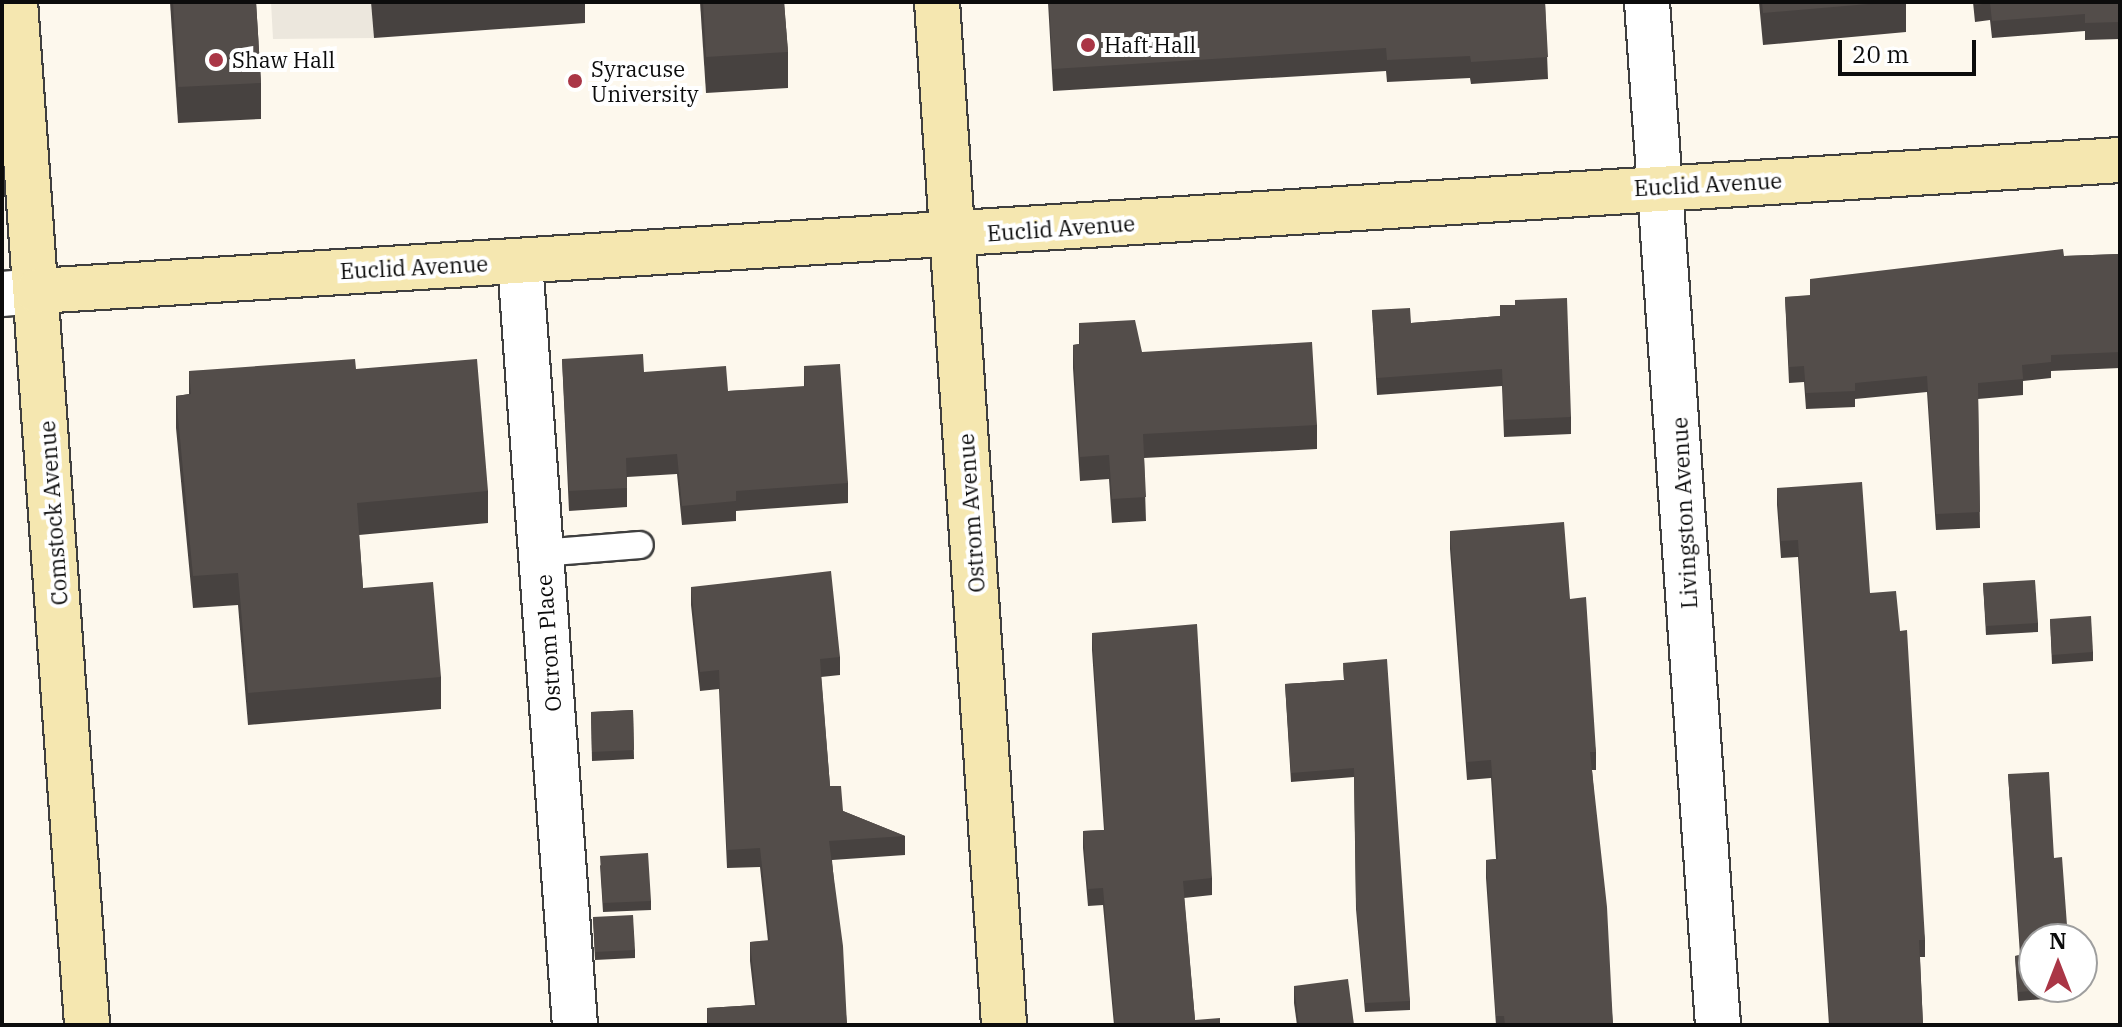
<!DOCTYPE html>
<html>
<head>
<meta charset="utf-8">
<style>
	body { margin:0 }
	#map { position:relative; width:2122px; height:1027px; overflow:hidden; background:#fdf8ed; font-family:"IBM Plex Serif",serif }
	div>[style] { position:absolute }
	.plaza>* { inset:0; background:#ece7dd }
	.roads { filter:drop-shadow(2px 0 #3f3f3f) drop-shadow(-2px 0 #3f3f3f) drop-shadow(0 2px #3f3f3f) drop-shadow(0 -2px #3f3f3f) }
	.lane>* { height:26px; margin:-13px; padding:0 13px; transform-origin:13px; border-radius:13px; background:#fff }
	.street>* { height:44px; margin:-22px; padding:0 22px; transform-origin:22px; border-radius:22px; background:#fff }
	.secondary>* { height:44px; margin:-22px; padding:0 22px; transform-origin:22px; border-radius:22px; background:#f5e7b0 }
	.wall>* { inset:0; background:#474240 }
	.building>* { inset:0; background:#534d4a }
	.dots>* { width:22px; height:22px; translate:-50% -50%; box-sizing:border-box; border:4px solid #fff; border-radius:50% }
	span { translate:-50% -50%; white-space:nowrap; text-align:center; line-height:1.15; -webkit-text-stroke:8px #fff; paint-order:stroke }
	.poi-label { font-size:22px; color:#0c0c0c }
	.left { translate:0 -50%; text-align:left }
	.street-label { font-size:22px; color:#0c0c0c }
	.frame { position:absolute; inset:0; border:4px solid #0c0c0c; pointer-events:none }
	.north { position:absolute; left:2018px; top:923px; width:80px; height:80px; box-sizing:border-box; background:#fff; border:2px solid #9e9e9e; border-radius:50%; rotate:0deg; font-size:22px; font-weight:700; line-height:32px; text-align:center; color:#0c0c0c }
	.north::after { content:''; display:block; margin:auto; width:28px; height:36px; background:#aa3646; clip-path:polygon(50% 0,100% 100%,50% 72%,0 100%) }
	.scale { position:absolute; left:1838px; top:40px; width:138px; height:36px; box-sizing:border-box; border:4px solid #0c0c0c; border-top:0; padding-left:10px; font-size:24px; line-height:28px; white-space:nowrap; color:#0c0c0c; -webkit-text-stroke:6px #fff; paint-order:stroke }
</style>
</head>
<body>
<div id="map">
	<div class="plaza">
		<div style="clip-path:polygon(271px 2px,371px 2px,374px 38px,273px 39px)"></div>
	</div>
	<div class="roads">
		<div class="lane">
			<div style="left:541px;top:553px;width:99px;rotate:-4.6deg"></div>
		</div>
		<div class="street">
			<div style="left:1647px;top:2px;width:1025px;rotate:86.03deg"></div>
			<div style="left:520px;top:262px;width:765px;rotate:85.88deg"></div>
			<div style="left:2px;top:294px;width:36px;rotate:-5deg"></div>
		</div>
		<div class="secondary">
			<div style="left:15px;top:2px;width:1026px;rotate:85.97deg"></div>
			<div style="left:937px;top:2px;width:1025px;rotate:86.25deg"></div>
			<div style="left:38px;top:291px;width:2086px;rotate:-3.6deg"></div>
		</div>
	</div>
	<div class="wall">
		<div style="clip-path:polygon(170px 2px,256px 2px,261px 83px,261px 119px,178px 123px)"></div>
		<div style="clip-path:polygon(371px 2px,585px 2px,585px 23px,374px 38px)"></div>
		<div style="clip-path:polygon(700px 2px,784px 2px,788px 52px,788px 88px,706px 93px)"></div>
		<div style="clip-path:polygon(1048px 2px,1545px 2px,1548px 79px,1471px 84px,1470px 78px,1387px 82px,1386px 71px,1053px 91px)"></div>
		<div style="clip-path:polygon(1759px 2px,1906px 2px,1906px 32px,1763px 45px)"></div>
		<div style="clip-path:polygon(1973px 2px,2120px 2px,2120px 39px,2085px 40px,2085px 31px,1992px 38px,1990px 20px,1975px 22px)"></div>
		<div style="clip-path:polygon(2120px 254px,2120px 368px,2051px 371px,2051px 378px,2023px 381px,2023px 395px,1978px 399px,1980px 528px,1936px 530px,1927px 392px,1855px 399px,1855px 407px,1806px 409px,1804px 382px,1789px 383px,1785px 297px,1810px 296px,2064px 256px)"></div>
		<div style="clip-path:polygon(1372px 310px,1411px 323px,1500px 316px,1571px 417px,1571px 434px,1504px 437px,1502px 386px,1377px 395px)"></div>
		<div style="clip-path:polygon(1079px 323px,1142px 352px,1317px 425px,1317px 449px,1144px 458px,1146px 521px,1112px 523px,1109px 479px,1080px 481px,1073px 368px,1073px 345px,1079px 344px)"></div>
		<div style="clip-path:polygon(562px 359px,644px 372px,728px 391px,804px 387px,804px 366px,848px 483px,848px 503px,736px 511px,736px 521px,682px 525px,677px 474px,627px 477px,627px 507px,569px 511px)"></div>
		<div style="clip-path:polygon(356px 369px,488px 491px,488px 523px,359px 535px,363px 588px,441px 677px,441px 709px,248px 725px,238px 605px,193px 608px,176px 428px,176px 396px,189px 394px,189px 371px)"></div>
		<div style="clip-path:polygon(1777px 488px,1870px 593px,1925px 940px,1925px 957px,1920px 957px,1923px 1025px,1829px 1025px,1798px 557px,1781px 558px,1777px 505px)"></div>
		<div style="clip-path:polygon(1450px 531px,1570px 599px,1596px 752px,1596px 770px,1592px 770px,1613px 1025px,1496px 1025px,1486px 878px,1486px 860px,1496px 859px,1491px 778px,1467px 780px,1450px 549px)"></div>
		<div style="clip-path:polygon(1983px 583px,2038px 623px,2038px 632px,1986px 635px)"></div>
		<div style="clip-path:polygon(691px 587px,840px 657px,840px 675px,821px 677px,830px 786px,843px 811px,905px 836px,905px 855px,832px 860px,847px 1025px,707px 1025px,707px 1008px,755px 1005px,750px 961px,750px 942px,768px 941px,760px 867px,727px 868px,719px 689px,700px 691px,691px 605px)"></div>
		<div style="clip-path:polygon(2050px 619px,2093px 652px,2093px 661px,2052px 664px)"></div>
		<div style="clip-path:polygon(1092px 633px,1212px 878px,1212px 895px,1184px 898px,1195px 1020px,1114px 1025px,1103px 905px,1088px 906px,1083px 848px,1083px 831px,1104px 830px,1092px 650px)"></div>
		<div style="clip-path:polygon(1343px 663px,1410px 1001px,1410px 1010px,1365px 1012px,1356px 909px,1354px 777px,1291px 782px,1285px 684px,1344px 680px)"></div>
		<div style="clip-path:polygon(633px 710px,634px 759px,592px 761px,591px 712px)"></div>
		<div style="clip-path:polygon(2008px 774px,2054px 858px,2072px 987px,2072px 997px,2018px 1001px,2015px 956px,2020px 955px)"></div>
		<div style="clip-path:polygon(600px 865px,651px 901px,651px 910px,603px 912px)"></div>
		<div style="clip-path:polygon(593px 917px,635px 950px,635px 958px,595px 960px)"></div>
		<div style="clip-path:polygon(1294px 986px,1354px 1025px,1297px 1025px,1294px 1003px)"></div>
	</div>
	<div class="building">
		<div style="clip-path:polygon(173px 2px,256px 2px,261px 83px,178px 87px)"></div>
		<div style="clip-path:polygon(703px 2px,784px 2px,788px 52px,706px 57px)"></div>
		<div style="clip-path:polygon(1049px 2px,1545px 2px,1548px 57px,1471px 62px,1470px 56px,1387px 60px,1386px 48px,1053px 69px)"></div>
		<div style="clip-path:polygon(1762px 2px,1892px 2px,1763px 13px)"></div>
		<div style="clip-path:polygon(1975px 2px,2120px 2px,2120px 22px,2085px 23px,2085px 14px,1992px 21px,1990px 3px,1975px 5px)"></div>
		<div style="clip-path:polygon(2063px 249px,2064px 256px,2120px 254px,2120px 352px,2051px 355px,2051px 362px,2022px 365px,2023px 379px,1978px 383px,1980px 512px,1936px 514px,1927px 376px,1855px 383px,1855px 391px,1806px 393px,1804px 366px,1789px 367px,1785px 297px,1810px 295px,1810px 279px)"></div>
		<div style="clip-path:polygon(1567px 298px,1571px 417px,1504px 420px,1502px 369px,1377px 378px,1372px 310px,1410px 308px,1411px 323px,1500px 316px,1500px 305px,1515px 305px,1515px 300px)"></div>
		<div style="clip-path:polygon(1135px 320px,1142px 352px,1312px 342px,1317px 425px,1143px 434px,1146px 497px,1112px 499px,1109px 455px,1080px 457px,1073px 345px,1080px 344px,1079px 323px)"></div>
		<div style="clip-path:polygon(643px 354px,644px 372px,726px 366px,728px 391px,805px 386px,804px 366px,840px 364px,848px 483px,736px 491px,736px 501px,682px 506px,677px 454px,626px 458px,627px 488px,569px 491px,562px 359px)"></div>
		<div style="clip-path:polygon(355px 359px,356px 369px,477px 359px,488px 491px,357px 503px,363px 588px,433px 582px,441px 677px,248px 693px,238px 573px,193px 576px,176px 396px,191px 394px,189px 371px)"></div>
		<div style="clip-path:polygon(1862px 482px,1870px 593px,1896px 591px,1900px 631px,1907px 630px,1925px 940px,1919px 940px,1923px 1025px,1830px 1025px,1798px 540px,1781px 541px,1777px 488px)"></div>
		<div style="clip-path:polygon(1564px 522px,1570px 599px,1586px 597px,1596px 752px,1590px 752px,1607px 907px,1613px 1025px,1505px 1025px,1504px 1016px,1496px 1016px,1486px 860px,1498px 859px,1491px 760px,1467px 762px,1450px 531px)"></div>
		<div style="clip-path:polygon(831px 571px,840px 657px,820px 659px,830px 786px,841px 786px,843px 811px,905px 836px,829px 841px,843px 946px,847px 1025px,708px 1025px,707px 1008px,757px 1005px,750px 942px,770px 940px,760px 848px,727px 850px,719px 670px,700px 672px,691px 587px)"></div>
		<div style="clip-path:polygon(2035px 580px,2038px 623px,1986px 626px,1983px 583px)"></div>
		<div style="clip-path:polygon(2091px 616px,2093px 652px,2052px 655px,2050px 619px)"></div>
		<div style="clip-path:polygon(1197px 624px,1212px 878px,1183px 881px,1195px 1020px,1220px 1018px,1220px 1025px,1107px 1025px,1115px 1024px,1103px 888px,1088px 889px,1083px 831px,1105px 830px,1092px 633px)"></div>
		<div style="clip-path:polygon(1387px 659px,1410px 1001px,1365px 1003px,1356px 900px,1354px 768px,1291px 773px,1285px 684px,1344px 680px,1343px 663px)"></div>
		<div style="clip-path:polygon(633px 710px,634px 750px,592px 752px,591px 712px)"></div>
		<div style="clip-path:polygon(2049px 772px,2054px 858px,2062px 857px,2068px 939px,2034px 939px,2034px 987px,2072px 988px,2018px 992px,2015px 956px,2021px 955px,2008px 774px)"></div>
		<div style="clip-path:polygon(648px 853px,651px 901px,603px 903px,600px 856px)"></div>
		<div style="clip-path:polygon(633px 915px,635px 950px,595px 952px,593px 917px)"></div>
		<div style="clip-path:polygon(1348px 979px,1354px 1025px,1299px 1025px,1294px 986px)"></div>
	</div>
	<div class="dots">
		<div style="left:1088px;top:45px;background:#aa3646"></div>
		<div style="left:216px;top:60px;background:#aa3646"></div>
		<div style="left:575px;top:81px;background:#aa3646"></div>
	</div>
	<div class="poi-label">
		<span class="left" style="left:1104px;top:45px">Haft Hall</span>
		<span class="left" style="left:232px;top:60px">Shaw Hall</span>
		<span class="left" style="left:591px;top:81px">Syracuse<br>University</span>
	</div>
	<div class="street-label">
		<span style="left:1708px;top:184px;rotate:-3deg">Euclid Avenue</span>
		<span style="left:1061px;top:228px;rotate:-4deg">Euclid Avenue</span>
		<span style="left:414px;top:267px;rotate:-3deg">Euclid Avenue</span>
		<span style="left:53px;top:513px;rotate:-94deg">Comstock Avenue</span>
		<span style="left:971px;top:513px;rotate:-94deg">Ostrom Avenue</span>
		<span style="left:1684px;top:513px;rotate:-93deg">Livingston Avenue</span>
		<span style="left:548px;top:643px;rotate:-94deg">Ostrom Place</span>
	</div>
	<div class="frame"></div>
	<div class="north">N</div>
	<div class="scale">20 m</div>
</div>
</body>
</html>
